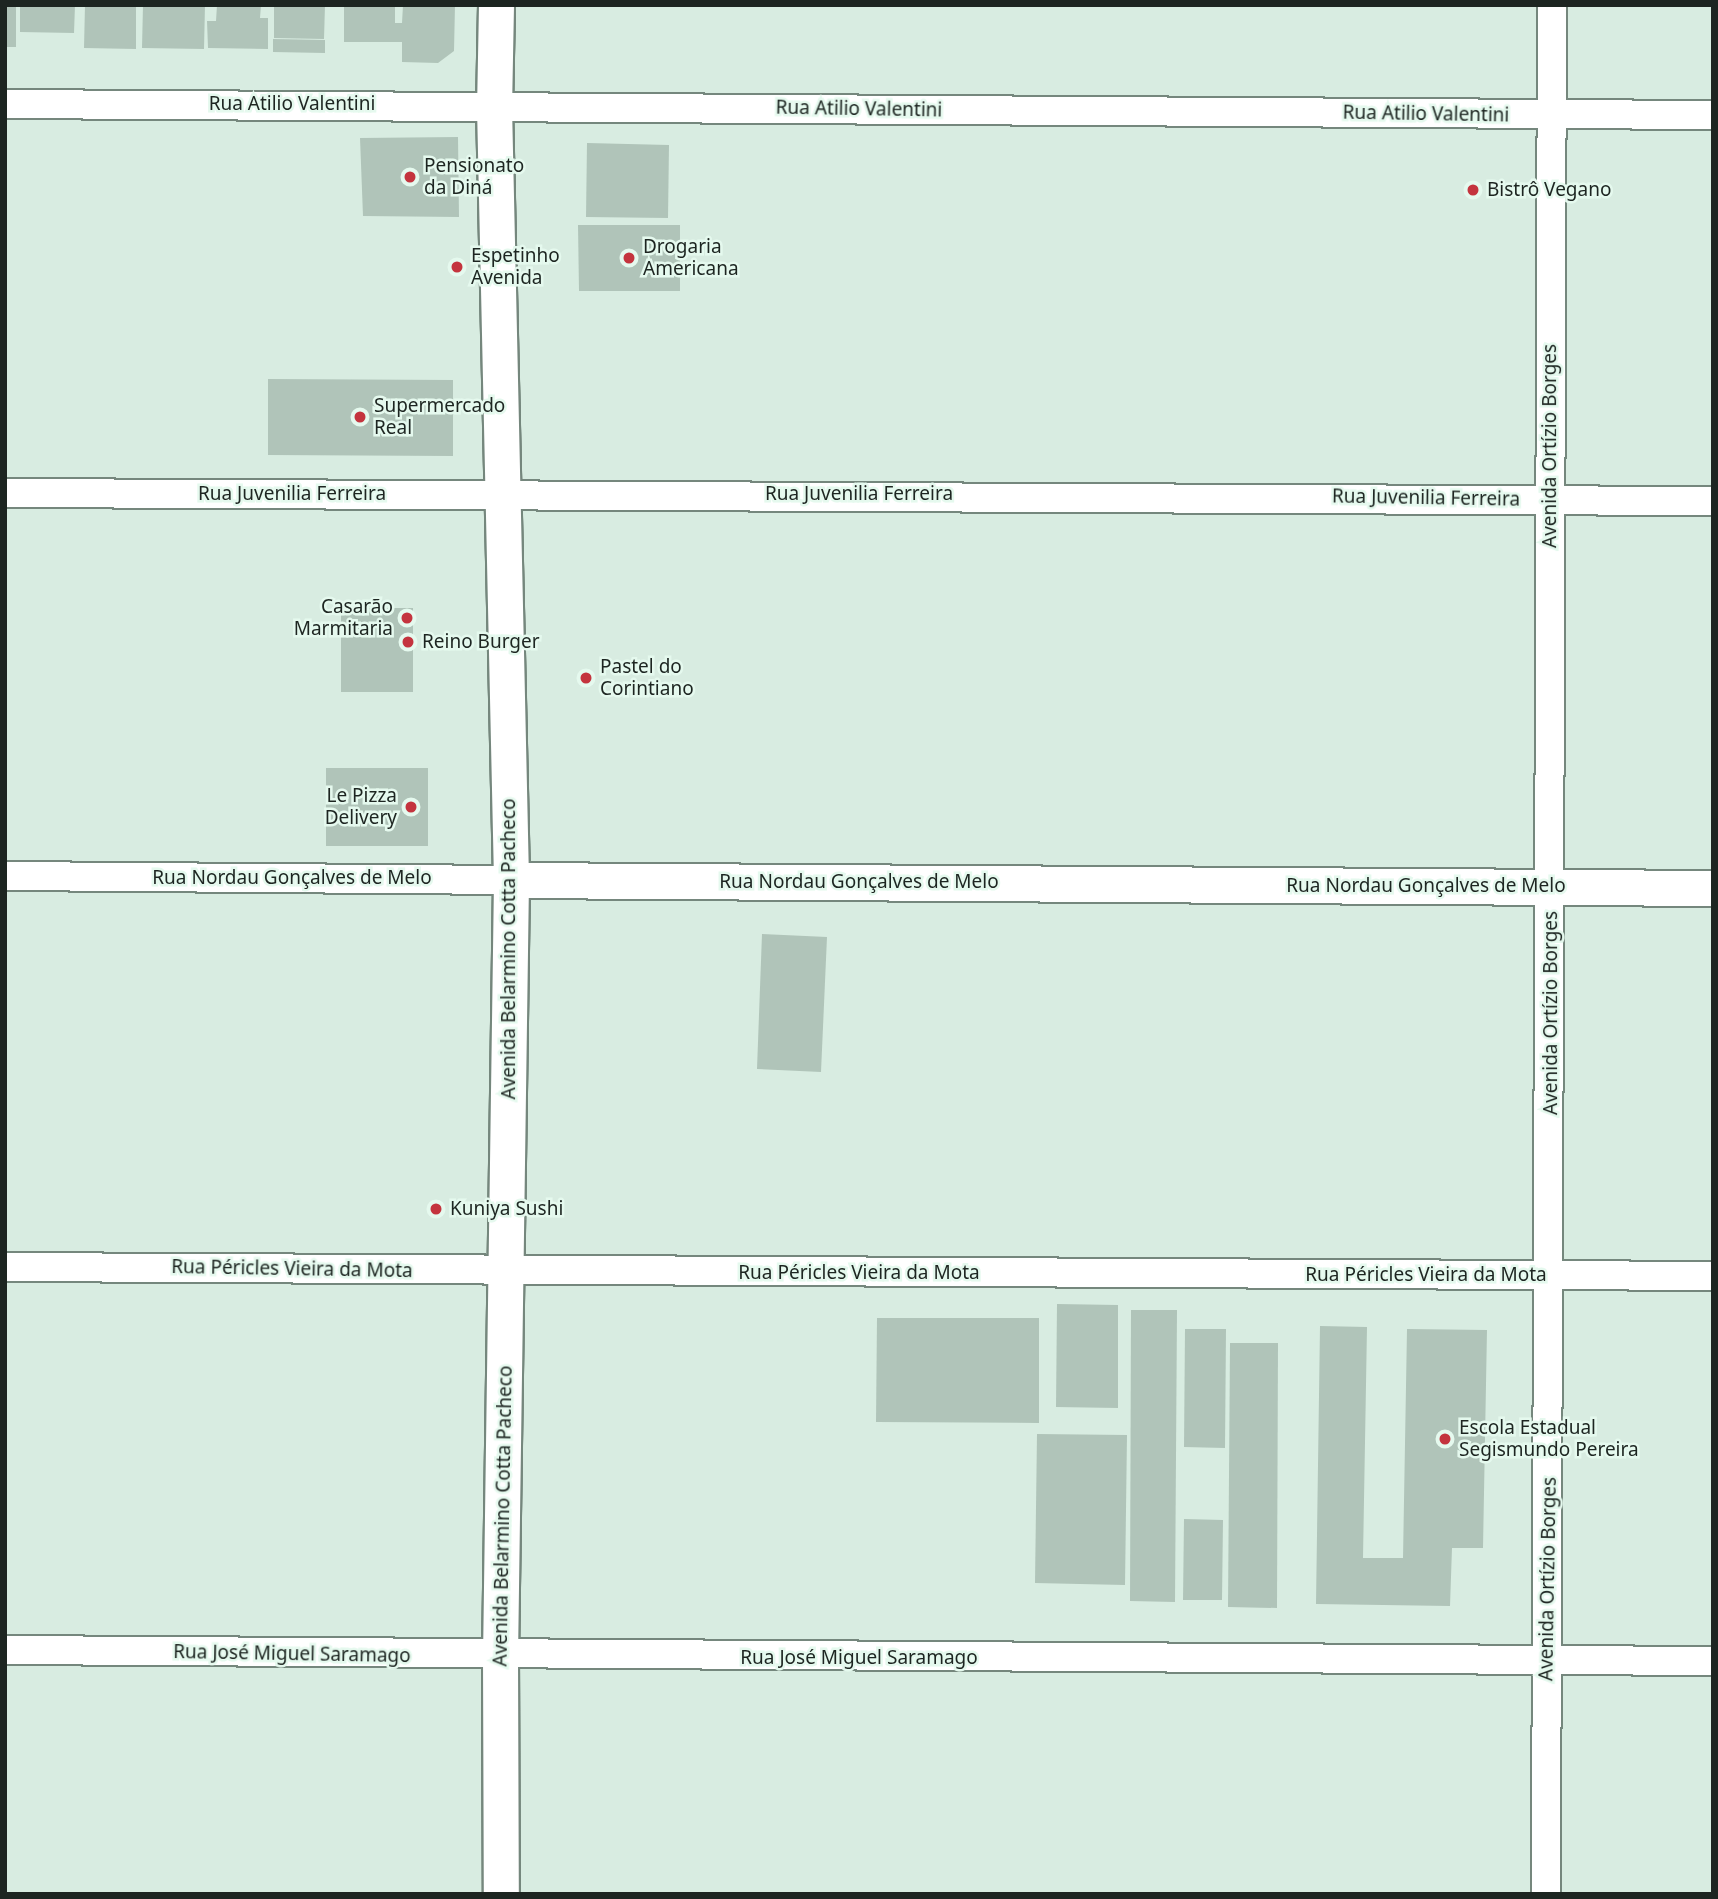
<!DOCTYPE html>
<html>
<head>
<meta charset="utf-8">
<style>
	body { margin:0 }
	#map { position:relative; width:1718px; height:1899px; overflow:hidden; background:#d8ece1; font-family:"Noto Sans",sans-serif }
	div>[style] { position:absolute }
	.building>* { inset:0; background:#b0c4b9 }
	.roads { filter:drop-shadow(2px 0 #75877d) drop-shadow(-2px 0 #75877d) drop-shadow(0 2px #75877d) drop-shadow(0 -2px #75877d) }
	.minor>* { height:28px; margin:-14px; padding:0 14px; transform-origin:14px; border-radius:14px; background:#fff }
	.tertiary>* { height:35px; margin:-17.5px; padding:0 17.5px; transform-origin:17.5px; border-radius:17.5px; background:#fff }
	.dots>* { width:19px; height:19px; translate:-50% -50%; box-sizing:border-box; border:4px solid #e5f9ee; border-radius:50% }
	span { translate:-50% -50%; white-space:nowrap; text-align:center; line-height:1.15; -webkit-text-stroke:5px #e5f9ee; paint-order:stroke }
	.street-label { font-size:19px; color:#1d2521 }
	.poi-label { font-size:19px; color:#1d2521 }
	.left { translate:0 -50%; text-align:left }
	.right { translate:-100% -50%; text-align:right }
	.frame { position:absolute; inset:0; border:7px solid #1d2521; pointer-events:none }
</style>
</head>
<body>
<div id="map">
	<div class="building">
		<div style="clip-path:polygon(5px 5px,16px 5px,16px 47px,5px 47px)"></div>
		<div style="clip-path:polygon(20px 5px,75px 5px,74px 33px,20px 32px)"></div>
		<div style="clip-path:polygon(85px 5px,136px 5px,136px 49px,84px 48px)"></div>
		<div style="clip-path:polygon(143px 5px,205px 5px,204px 49px,142px 48px)"></div>
		<div style="clip-path:polygon(217px 5px,261px 5px,260px 18px,268px 18px,268px 49px,208px 48px,207px 21px,216px 21px)"></div>
		<div style="clip-path:polygon(274px 5px,325px 5px,324px 39px,274px 38px)"></div>
		<div style="clip-path:polygon(344px 5px,395px 5px,395px 23px,402px 23px,403px 5px,455px 5px,454px 51px,438px 63px,402px 62px,402px 42px,344px 42px)"></div>
		<div style="clip-path:polygon(273px 39px,325px 40px,325px 53px,273px 52px)"></div>
		<div style="clip-path:polygon(458px 137px,459px 217px,363px 216px,360px 138px)"></div>
		<div style="clip-path:polygon(587px 143px,669px 145px,668px 218px,586px 217px)"></div>
		<div style="clip-path:polygon(578px 225px,680px 225px,680px 291px,579px 291px)"></div>
		<div style="clip-path:polygon(268px 379px,453px 380px,453px 456px,268px 455px)"></div>
		<div style="clip-path:polygon(341px 608px,413px 608px,413px 692px,341px 692px)"></div>
		<div style="clip-path:polygon(326px 768px,428px 768px,428px 846px,326px 846px)"></div>
		<div style="clip-path:polygon(762px 934px,827px 937px,821px 1072px,757px 1069px)"></div>
		<div style="clip-path:polygon(1057px 1304px,1118px 1305px,1118px 1408px,1056px 1407px)"></div>
		<div style="clip-path:polygon(1131px 1310px,1177px 1310px,1175px 1602px,1130px 1601px)"></div>
		<div style="clip-path:polygon(877px 1318px,1039px 1318px,1039px 1423px,876px 1422px)"></div>
		<div style="clip-path:polygon(1320px 1326px,1367px 1327px,1363px 1558px,1403px 1558px,1407px 1329px,1487px 1330px,1483px 1548px,1452px 1548px,1450px 1606px,1316px 1604px)"></div>
		<div style="clip-path:polygon(1185px 1329px,1226px 1329px,1225px 1448px,1184px 1447px)"></div>
		<div style="clip-path:polygon(1230px 1343px,1278px 1343px,1277px 1608px,1228px 1607px)"></div>
		<div style="clip-path:polygon(1037px 1434px,1127px 1435px,1125px 1585px,1035px 1583px)"></div>
		<div style="clip-path:polygon(1184px 1519px,1223px 1520px,1222px 1600px,1183px 1600px)"></div>
	</div>
	<div class="roads">
		<div class="minor">
			<div style="left:5px;top:104px;width:1708px;rotate:0.37deg"></div>
			<div style="left:5px;top:493px;width:1708px;rotate:0.27deg"></div>
			<div style="left:5px;top:876px;width:506px;rotate:0.45deg"></div>
			<div style="left:5px;top:1267px;width:1708px;rotate:0.3deg"></div>
			<div style="left:5px;top:1650px;width:1708px;rotate:0.37deg"></div>
			<div style="left:1546px;top:1894px;width:1889px;rotate:-89.82deg"></div>
		</div>
		<div class="tertiary">
			<div style="left:496px;top:5px;width:101px;rotate:91.1deg"></div>
			<div style="left:494px;top:106px;width:774px;rotate:88.74deg"></div>
			<div style="left:511px;top:880px;width:777px;rotate:90.81deg"></div>
			<div style="left:500px;top:1657px;width:237px;rotate:89.8deg"></div>
			<div style="left:511px;top:880px;width:1202px;rotate:0.38deg"></div>
		</div>
	</div>
	<div class="dots">
		<div style="left:410px;top:177px;background:#c4343e"></div>
		<div style="left:1473px;top:190px;background:#c4343e"></div>
		<div style="left:629px;top:258px;background:#c4343e"></div>
		<div style="left:457px;top:267px;background:#c4343e"></div>
		<div style="left:360px;top:417px;background:#c4343e"></div>
		<div style="left:407px;top:618px;background:#c4343e"></div>
		<div style="left:408px;top:642px;background:#c4343e"></div>
		<div style="left:586px;top:678px;background:#c4343e"></div>
		<div style="left:411px;top:807px;background:#c4343e"></div>
		<div style="left:436px;top:1209px;background:#c4343e"></div>
		<div style="left:1445px;top:1439px;background:#c4343e"></div>
	</div>
	<div class="street-label">
		<span style="left:292px;top:104px">Rua Atilio Valentini</span>
		<span style="left:859px;top:109px;rotate:1deg">Rua Atilio Valentini</span>
		<span style="left:1426px;top:114px;rotate:1deg">Rua Atilio Valentini</span>
		<span style="left:1550px;top:446px;rotate:-90deg">Avenida Ortízio Borges</span>
		<span style="left:292px;top:494px">Rua Juvenilia Ferreira</span>
		<span style="left:859px;top:494px">Rua Juvenilia Ferreira</span>
		<span style="left:1426px;top:498px;rotate:1deg">Rua Juvenilia Ferreira</span>
		<span style="left:292px;top:878px">Rua Nordau Gonçalves de Melo</span>
		<span style="left:859px;top:882px">Rua Nordau Gonçalves de Melo</span>
		<span style="left:1426px;top:886px">Rua Nordau Gonçalves de Melo</span>
		<span style="left:509px;top:949px;rotate:-90deg">Avenida Belarmino Cotta Pacheco</span>
		<span style="left:1551px;top:1013px;rotate:-90deg">Avenida Ortízio Borges</span>
		<span style="left:292px;top:1269px;rotate:1deg">Rua Péricles Vieira da Mota</span>
		<span style="left:859px;top:1273px">Rua Péricles Vieira da Mota</span>
		<span style="left:1426px;top:1275px">Rua Péricles Vieira da Mota</span>
		<span style="left:503px;top:1516px;rotate:-89deg">Avenida Belarmino Cotta Pacheco</span>
		<span style="left:1548px;top:1579px;rotate:-89deg">Avenida Ortízio Borges</span>
		<span style="left:292px;top:1654px;rotate:1deg">Rua José Miguel Saramago</span>
		<span style="left:859px;top:1658px">Rua José Miguel Saramago</span>
	</div>
	<div class="poi-label">
		<span class="left" style="left:424px;top:177px">Pensionato<br>da Diná</span>
		<span class="left" style="left:1487px;top:190px">Bistrô Vegano</span>
		<span class="left" style="left:643px;top:258px">Drogaria<br>Americana</span>
		<span class="left" style="left:471px;top:267px">Espetinho<br>Avenida</span>
		<span class="left" style="left:374px;top:417px">Supermercado<br>Real</span>
		<span class="right" style="left:393px;top:618px">Casarão<br>Marmitaria</span>
		<span class="left" style="left:422px;top:642px">Reino Burger</span>
		<span class="left" style="left:600px;top:678px">Pastel do<br>Corintiano</span>
		<span class="right" style="left:397px;top:807px">Le Pizza<br>Delivery</span>
		<span class="left" style="left:450px;top:1209px">Kuniya Sushi</span>
		<span class="left" style="left:1459px;top:1439px">Escola Estadual<br>Segismundo Pereira</span>
	</div>
	<div class="frame"></div>
</div>
</body>
</html>
